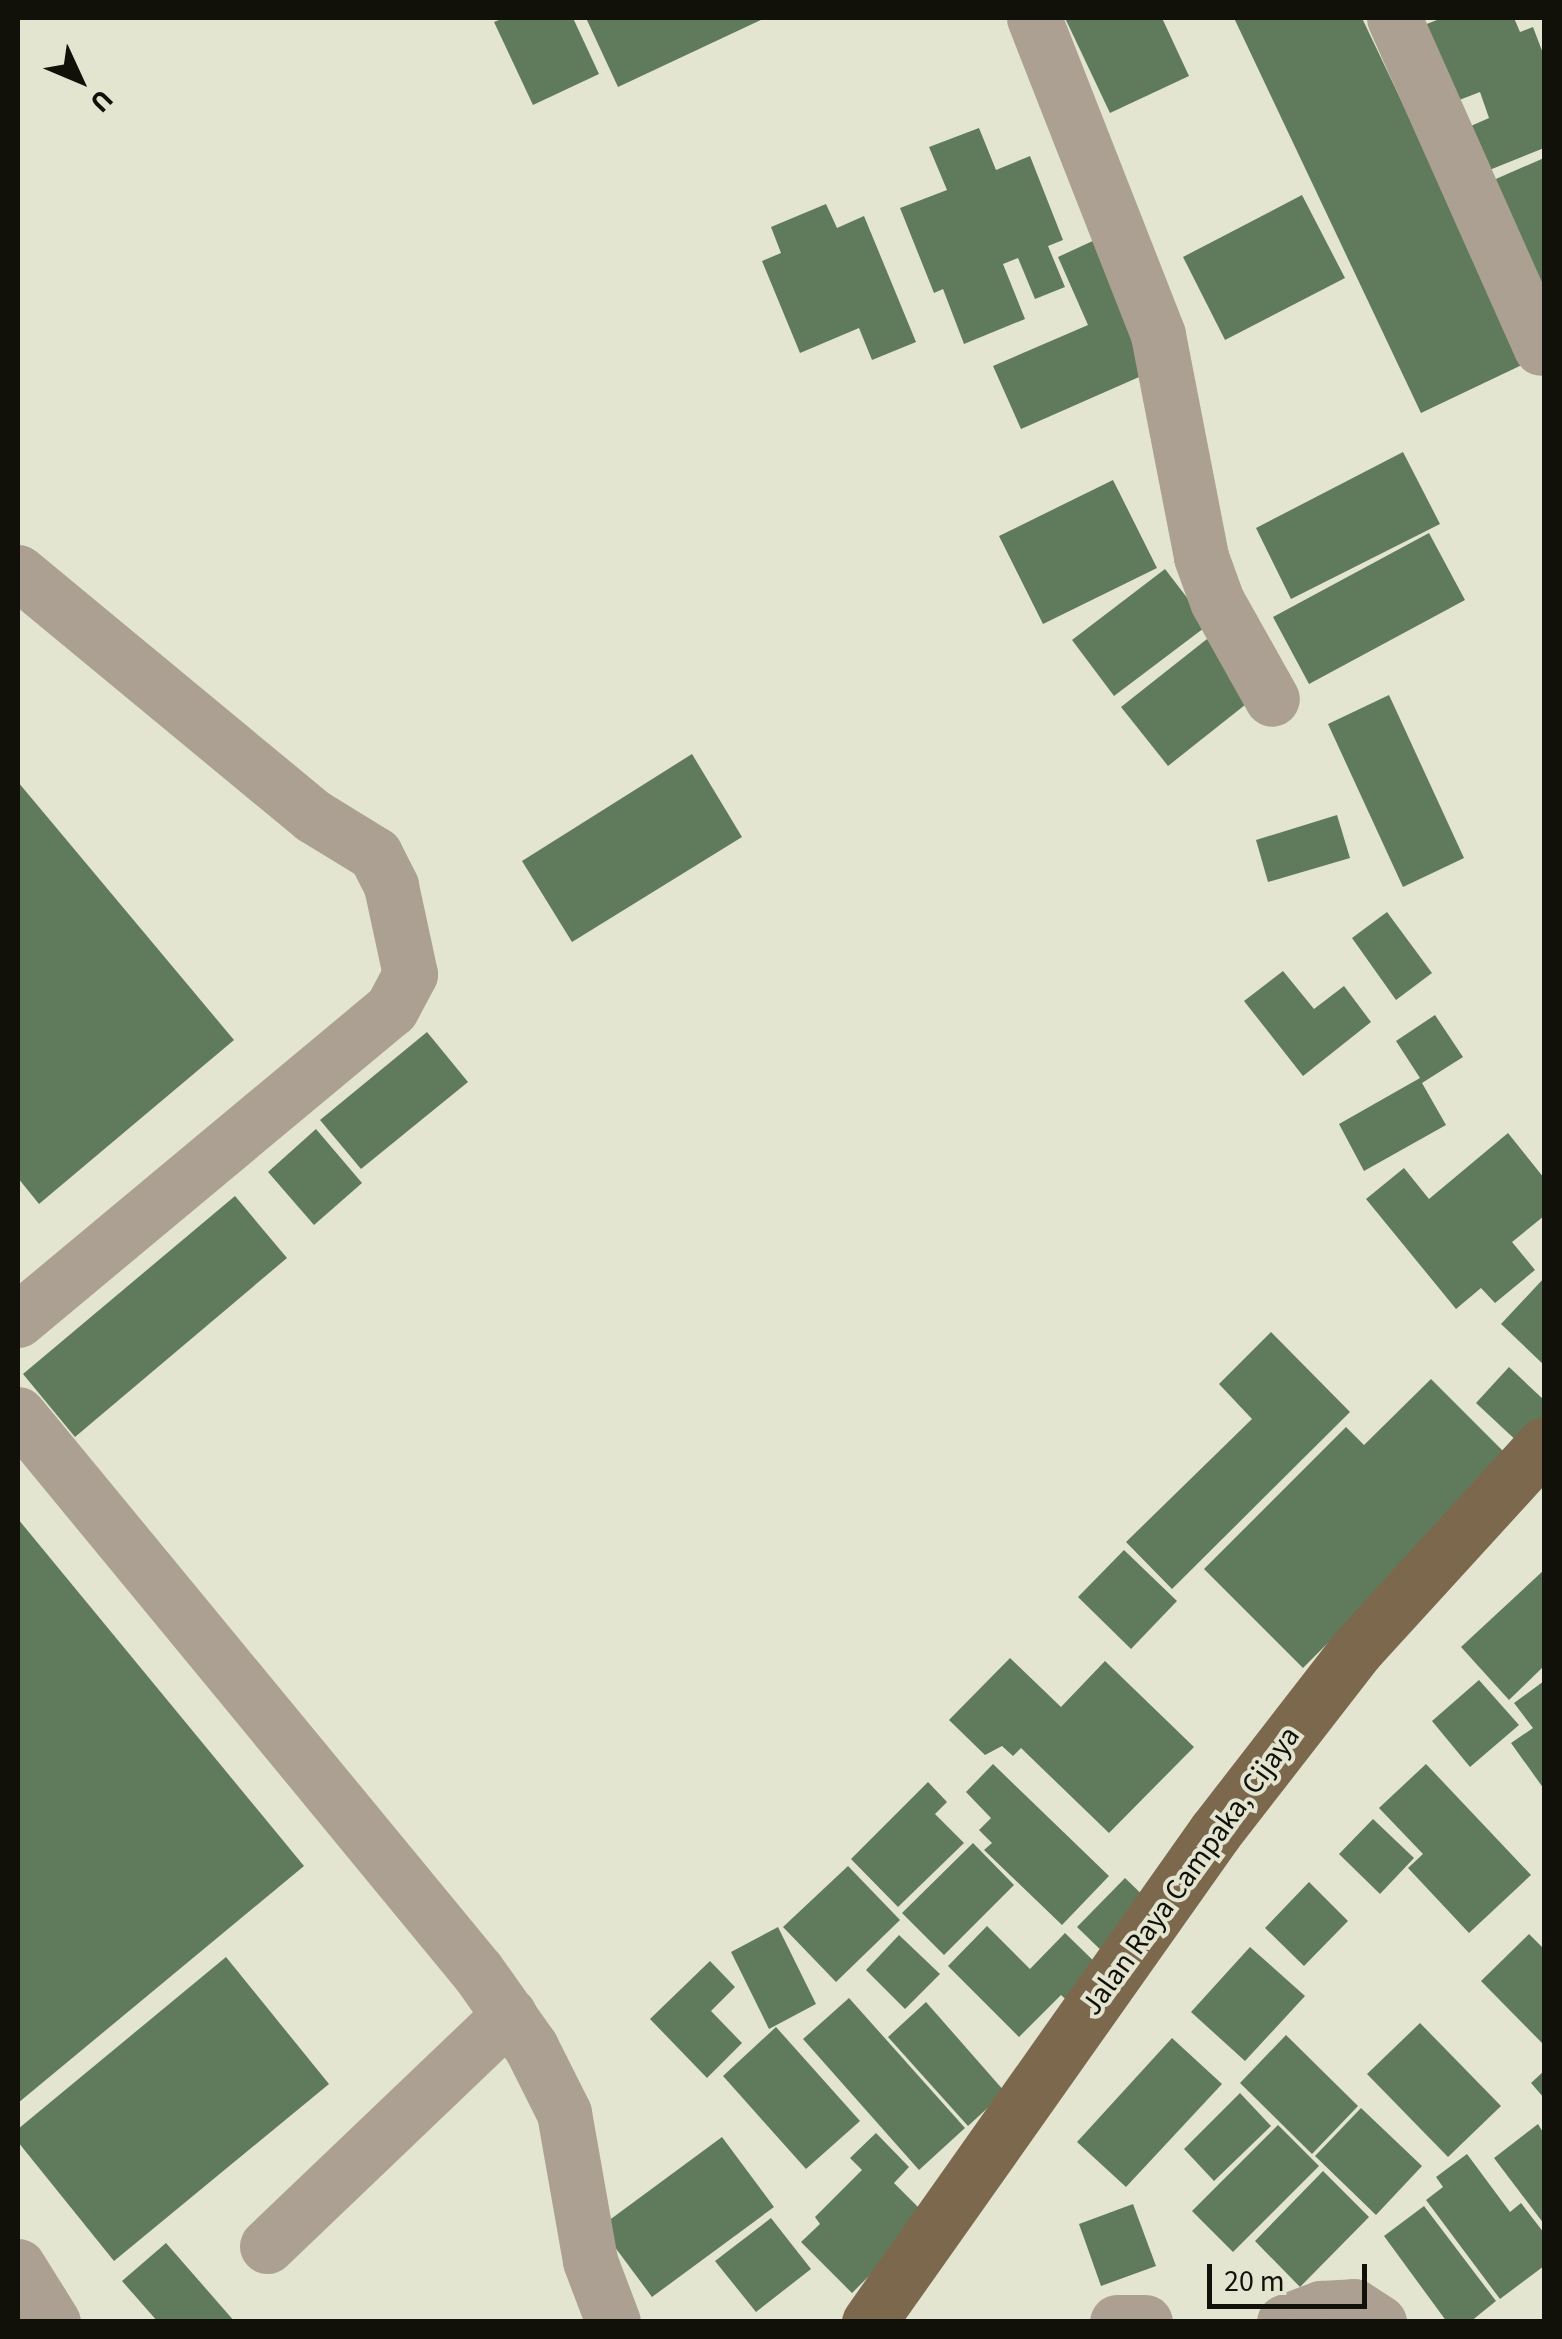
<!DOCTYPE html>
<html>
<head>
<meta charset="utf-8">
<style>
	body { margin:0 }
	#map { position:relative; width:1562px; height:2339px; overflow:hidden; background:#e3e5d1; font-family:"Source Sans 3",sans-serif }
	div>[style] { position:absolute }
	.building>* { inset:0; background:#607b5c }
	.minor>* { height:55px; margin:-27.5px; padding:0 27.5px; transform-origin:27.5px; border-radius:27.5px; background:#aba091 }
	.major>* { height:55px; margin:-27.5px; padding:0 27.5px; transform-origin:27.5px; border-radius:27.5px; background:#7c694d }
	span { translate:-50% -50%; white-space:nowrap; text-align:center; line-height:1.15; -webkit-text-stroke:8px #e3e5d1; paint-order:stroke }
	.street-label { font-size:30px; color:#11110a }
	.frame { position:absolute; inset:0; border:20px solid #11110a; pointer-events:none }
	.north { position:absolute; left:30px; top:30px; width:100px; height:100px; -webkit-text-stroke:8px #e3e5d1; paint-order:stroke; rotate:134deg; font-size:28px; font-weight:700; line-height:40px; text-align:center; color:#11110a }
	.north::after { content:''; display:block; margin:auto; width:35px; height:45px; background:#11110a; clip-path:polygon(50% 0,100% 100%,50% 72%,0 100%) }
	.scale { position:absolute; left:1207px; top:2264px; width:160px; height:45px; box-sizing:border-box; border:5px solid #11110a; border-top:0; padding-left:12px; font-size:30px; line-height:35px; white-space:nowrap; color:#11110a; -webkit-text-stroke:8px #e3e5d1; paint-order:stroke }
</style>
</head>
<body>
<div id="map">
	<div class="building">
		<div style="clip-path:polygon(504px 18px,573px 18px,599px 74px,533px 105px,494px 22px)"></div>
		<div style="clip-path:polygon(586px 18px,765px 18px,618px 87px)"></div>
		<div style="clip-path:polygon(1065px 18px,1162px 18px,1189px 76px,1110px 113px)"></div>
		<div style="clip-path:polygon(1234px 18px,1362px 18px,1526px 363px,1421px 413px)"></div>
		<div style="clip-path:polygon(1442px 18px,1514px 18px,1520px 32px,1533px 27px,1544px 56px,1544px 148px,1482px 173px,1464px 129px,1489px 118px,1480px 92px,1449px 104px,1419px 27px)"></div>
		<div style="clip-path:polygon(979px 128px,996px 170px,1030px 156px,1063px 240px,1048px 246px,1065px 287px,1035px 299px,1018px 258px,1003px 264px,1025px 319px,964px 344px,943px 289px,934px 293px,900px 208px,947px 190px,929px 147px)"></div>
		<div style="clip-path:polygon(1544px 158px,1544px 281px,1531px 286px,1489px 182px)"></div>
		<div style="clip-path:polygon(1302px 195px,1345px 278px,1225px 340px,1183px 257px)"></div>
		<div style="clip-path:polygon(826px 204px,837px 228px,864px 216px,916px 342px,872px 360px,859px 328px,800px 353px,762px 261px,781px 253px,771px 227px)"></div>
		<div style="clip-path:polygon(1097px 239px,1155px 370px,1021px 429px,993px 366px,1088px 325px,1058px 257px)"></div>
		<div style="clip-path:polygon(1403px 452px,1440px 524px,1291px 599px,1256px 528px)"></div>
		<div style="clip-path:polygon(1113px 480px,1157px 568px,1043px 624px,999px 536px)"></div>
		<div style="clip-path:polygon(1429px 533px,1465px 600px,1309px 684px,1273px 617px)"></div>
		<div style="clip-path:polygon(1165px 569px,1208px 625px,1114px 696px,1072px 640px)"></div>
		<div style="clip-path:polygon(1207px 639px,1255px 697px,1168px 766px,1121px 707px)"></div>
		<div style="clip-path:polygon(1389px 695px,1464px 858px,1403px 887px,1328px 724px)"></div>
		<div style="clip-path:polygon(692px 754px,742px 837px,572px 942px,522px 861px)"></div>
		<div style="clip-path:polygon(18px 782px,234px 1040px,39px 1204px,18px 1178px)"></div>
		<div style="clip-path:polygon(1337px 815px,1350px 858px,1268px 882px,1256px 840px)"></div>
		<div style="clip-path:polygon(1387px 912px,1432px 973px,1396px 1000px,1352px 938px)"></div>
		<div style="clip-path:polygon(1283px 971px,1314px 1009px,1344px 986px,1371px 1022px,1303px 1076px,1244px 1001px)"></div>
		<div style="clip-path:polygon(1435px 1015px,1463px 1057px,1422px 1083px,1446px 1125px,1364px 1171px,1339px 1124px,1420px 1078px,1396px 1041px)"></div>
		<div style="clip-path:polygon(427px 1032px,468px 1082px,361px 1169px,320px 1120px)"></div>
		<div style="clip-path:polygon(316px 1129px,362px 1183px,314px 1225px,268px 1172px)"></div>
		<div style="clip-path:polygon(1508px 1133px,1544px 1178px,1544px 1216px,1512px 1242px,1535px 1270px,1495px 1303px,1481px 1288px,1456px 1309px,1366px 1199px,1404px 1168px,1429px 1199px)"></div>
		<div style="clip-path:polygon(235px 1196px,287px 1258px,75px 1437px,23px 1374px)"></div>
		<div style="clip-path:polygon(1544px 1278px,1544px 1365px,1501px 1324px)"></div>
		<div style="clip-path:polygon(1271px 1332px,1350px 1412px,1172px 1589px,1126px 1542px,1252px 1419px,1219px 1384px)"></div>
		<div style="clip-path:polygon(1509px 1367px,1544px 1400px,1544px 1420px,1521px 1445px,1476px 1403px)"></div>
		<div style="clip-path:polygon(1431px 1379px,1511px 1459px,1303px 1668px,1204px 1569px,1346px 1427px,1364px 1445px)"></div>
		<div style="clip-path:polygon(18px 1519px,304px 1866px,18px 2103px)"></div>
		<div style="clip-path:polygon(1124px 1550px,1177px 1601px,1131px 1649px,1078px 1597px)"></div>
		<div style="clip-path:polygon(1544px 1570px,1544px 1666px,1509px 1700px,1461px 1647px)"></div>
		<div style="clip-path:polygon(1010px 1658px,1061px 1707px,1105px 1661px,1194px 1747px,1109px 1833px,1021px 1748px,1013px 1756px,1002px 1746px,985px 1755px,949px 1720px)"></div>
		<div style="clip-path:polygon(1479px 1680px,1519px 1725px,1470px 1767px,1432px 1721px)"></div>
		<div style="clip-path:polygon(1544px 1681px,1544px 1789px,1511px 1743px,1533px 1728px,1514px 1703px)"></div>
		<div style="clip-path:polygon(993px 1764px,1109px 1876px,1062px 1925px,984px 1850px,992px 1843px,979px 1830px,991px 1818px,966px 1792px)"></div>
		<div style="clip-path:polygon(1426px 1764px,1531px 1875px,1469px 1933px,1408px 1868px,1423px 1854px,1379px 1808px)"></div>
		<div style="clip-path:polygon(928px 1782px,947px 1802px,935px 1814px,964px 1843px,898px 1907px,851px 1859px)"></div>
		<div style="clip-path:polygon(1373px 1819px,1414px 1858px,1380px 1894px,1339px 1854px)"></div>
		<div style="clip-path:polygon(973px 1843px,1014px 1885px,944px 1955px,902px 1913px)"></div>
		<div style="clip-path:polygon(848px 1866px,900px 1920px,836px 1982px,783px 1927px)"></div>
		<div style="clip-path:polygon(1125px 1878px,1157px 1909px,1109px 1958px,1077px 1927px)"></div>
		<div style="clip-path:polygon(1309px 1882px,1348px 1921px,1304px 1966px,1265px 1928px)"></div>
		<div style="clip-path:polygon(987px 1926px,1030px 1969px,1065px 1933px,1106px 1973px,1073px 2006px,1061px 1995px,1019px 2037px,948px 1966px)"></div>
		<div style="clip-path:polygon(778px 1927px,816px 2004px,769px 2029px,731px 1952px)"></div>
		<div style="clip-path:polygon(1529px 1934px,1544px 1949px,1544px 2045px,1481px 1981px)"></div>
		<div style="clip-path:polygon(899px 1935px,940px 1974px,905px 2009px,866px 1970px)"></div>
		<div style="clip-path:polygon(1250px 1947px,1305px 1996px,1245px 2061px,1191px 2012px)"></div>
		<div style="clip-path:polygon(226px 1957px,329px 2084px,114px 2261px,18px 2142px,18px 2129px)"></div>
		<div style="clip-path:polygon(710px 1961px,735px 1987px,711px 2011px,742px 2043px,707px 2078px,650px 2019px)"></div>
		<div style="clip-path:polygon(849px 1998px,965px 2128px,919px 2170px,803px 2039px)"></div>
		<div style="clip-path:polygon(926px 2002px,1005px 2092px,968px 2126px,888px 2037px)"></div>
		<div style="clip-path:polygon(1420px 2023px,1501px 2106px,1448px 2157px,1367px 2074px)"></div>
		<div style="clip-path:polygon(776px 2027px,860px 2121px,806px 2169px,723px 2076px)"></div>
		<div style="clip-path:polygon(1286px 2035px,1358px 2106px,1312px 2154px,1240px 2083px)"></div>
		<div style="clip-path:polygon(1172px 2038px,1222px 2084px,1126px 2187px,1077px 2142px)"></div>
		<div style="clip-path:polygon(1544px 2071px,1544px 2098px,1531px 2083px)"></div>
		<div style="clip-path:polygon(1240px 2093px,1271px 2126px,1214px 2181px,1184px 2149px)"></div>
		<div style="clip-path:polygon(1361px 2108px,1422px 2166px,1376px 2215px,1315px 2156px)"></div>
		<div style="clip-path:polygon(1538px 2124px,1544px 2134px,1544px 2224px,1494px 2158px)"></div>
		<div style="clip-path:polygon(1278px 2125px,1319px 2166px,1233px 2252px,1192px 2211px)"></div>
		<div style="clip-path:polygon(876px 2133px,909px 2167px,894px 2183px,928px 2217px,852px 2293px,801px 2242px,820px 2224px,815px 2217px,862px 2170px,850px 2158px)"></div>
		<div style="clip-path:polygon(722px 2137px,774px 2207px,652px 2297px,600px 2227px)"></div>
		<div style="clip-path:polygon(1467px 2154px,1510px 2212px,1521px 2203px,1544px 2233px,1544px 2266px,1500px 2299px,1426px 2200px,1443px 2187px,1436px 2177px)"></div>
		<div style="clip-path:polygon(1323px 2171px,1369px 2217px,1300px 2287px,1255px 2241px)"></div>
		<div style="clip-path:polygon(1133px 2204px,1156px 2266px,1101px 2286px,1079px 2224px)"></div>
		<div style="clip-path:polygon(1424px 2206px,1496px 2301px,1470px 2322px,1447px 2322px,1384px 2236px)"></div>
		<div style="clip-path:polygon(771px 2218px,811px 2269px,756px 2312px,715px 2261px)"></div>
		<div style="clip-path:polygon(166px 2243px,235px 2322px,158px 2322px,122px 2281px)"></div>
	</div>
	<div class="minor">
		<div style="left:1034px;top:18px;width:340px;rotate:68.6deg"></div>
		<div style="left:1158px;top:335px;width:226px;rotate:79deg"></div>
		<div style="left:1201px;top:557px;width:47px;rotate:70deg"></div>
		<div style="left:1217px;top:601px;width:112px;rotate:60.7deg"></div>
		<div style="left:1394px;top:18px;width:361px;rotate:66deg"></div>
		<div style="left:18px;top:572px;width:383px;rotate:39.6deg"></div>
		<div style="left:313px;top:816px;width:73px;rotate:31.5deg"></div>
		<div style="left:375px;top:854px;width:36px;rotate:63deg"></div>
		<div style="left:391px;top:886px;width:90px;rotate:77.8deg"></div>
		<div style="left:410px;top:974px;width:40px;rotate:118deg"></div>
		<div style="left:391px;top:1009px;width:486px;rotate:140.2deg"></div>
		<div style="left:18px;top:1414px;width:723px;rotate:50.5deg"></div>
		<div style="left:478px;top:1972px;width:92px;rotate:54.8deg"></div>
		<div style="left:531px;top:2047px;width:74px;rotate:63.4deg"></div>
		<div style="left:564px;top:2113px;width:150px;rotate:80deg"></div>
		<div style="left:590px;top:2261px;width:65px;rotate:69.3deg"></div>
		<div style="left:267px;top:2246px;width:335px;rotate:-43.7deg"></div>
		<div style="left:18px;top:2266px;width:66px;rotate:58deg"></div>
		<div style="left:1117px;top:2322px;width:28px"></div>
		<div style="left:1284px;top:2322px;width:40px;rotate:-21deg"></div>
		<div style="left:1321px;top:2308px;width:33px;rotate:-3deg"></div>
		<div style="left:1354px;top:2306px;width:30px;rotate:33deg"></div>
	</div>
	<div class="major">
		<div style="left:869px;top:2322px;width:600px;rotate:-54.77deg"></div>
		<div style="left:1215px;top:1832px;width:232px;rotate:-52.2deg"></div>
		<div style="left:1357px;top:1649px;width:277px;rotate:-47.6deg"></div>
	</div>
	<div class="street-label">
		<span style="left:1191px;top:1871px;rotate:-54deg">Jalan Raya Campaka, Cijaya</span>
	</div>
	<div class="frame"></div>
	<div class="north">U</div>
	<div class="scale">20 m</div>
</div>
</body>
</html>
